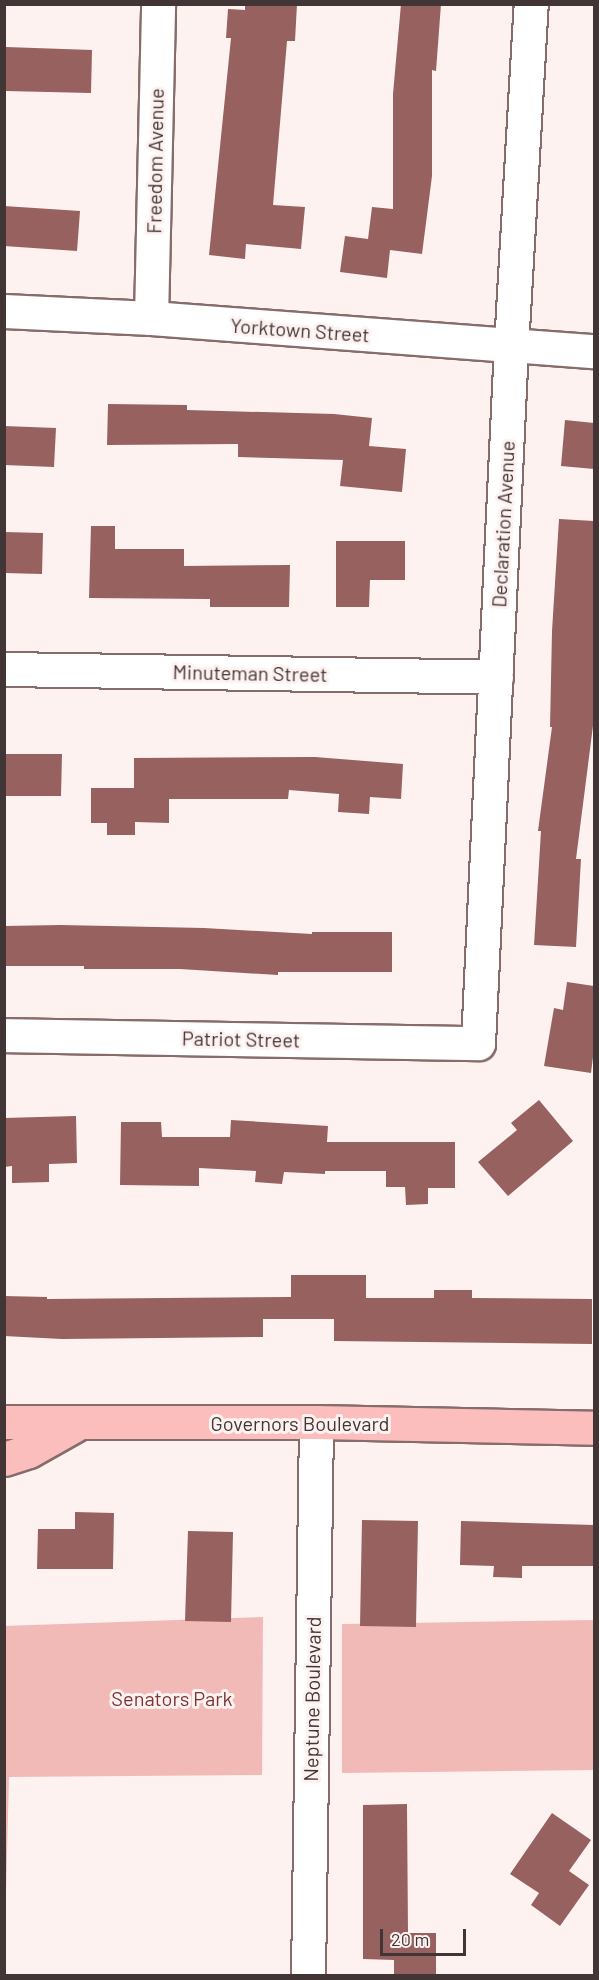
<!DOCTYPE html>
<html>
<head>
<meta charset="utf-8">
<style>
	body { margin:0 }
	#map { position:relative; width:599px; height:1980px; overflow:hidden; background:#fef2f1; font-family:Barlow,sans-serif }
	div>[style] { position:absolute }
	.green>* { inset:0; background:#f2bab7 }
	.building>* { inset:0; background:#97615f }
	.roads { filter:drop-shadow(2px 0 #866c6a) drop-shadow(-2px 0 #866c6a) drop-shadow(0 2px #866c6a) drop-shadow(0 -2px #866c6a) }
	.minor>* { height:33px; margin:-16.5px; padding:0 16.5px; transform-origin:16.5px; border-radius:16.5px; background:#fff }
	.major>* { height:33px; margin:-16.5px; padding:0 16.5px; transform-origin:16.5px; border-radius:16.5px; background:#fbbebc }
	span { translate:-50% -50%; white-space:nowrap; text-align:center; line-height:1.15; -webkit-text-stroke:6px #fef2f1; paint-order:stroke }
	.street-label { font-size:20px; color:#413535 }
	.park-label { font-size:20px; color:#7c3334 }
	.frame { position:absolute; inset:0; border:6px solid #413535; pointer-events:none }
	.scale { position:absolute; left:380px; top:1929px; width:86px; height:27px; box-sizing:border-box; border:3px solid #413535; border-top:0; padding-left:8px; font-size:18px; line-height:21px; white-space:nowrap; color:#413535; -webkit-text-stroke:4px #fef2f1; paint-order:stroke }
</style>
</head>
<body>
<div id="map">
	<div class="green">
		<div style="clip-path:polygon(263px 1617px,262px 1775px,9px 1777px,4px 1975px,4px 1626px)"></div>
		<div style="clip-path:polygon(594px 1620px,594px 1770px,342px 1773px,342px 1624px)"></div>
	</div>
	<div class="building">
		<div style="clip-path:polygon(245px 4px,297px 4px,295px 41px,287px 41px,273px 205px,305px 207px,301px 249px,246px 244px,245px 259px,209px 255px,231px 38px,226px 38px,228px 9px,245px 10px)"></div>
		<div style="clip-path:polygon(401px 4px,441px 4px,436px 71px,432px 70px,432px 176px,422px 254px,390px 250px,387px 278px,340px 272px,345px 236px,368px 239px,372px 207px,393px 209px,393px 94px)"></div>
		<div style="clip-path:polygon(6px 47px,92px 50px,91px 93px,5px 91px)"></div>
		<div style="clip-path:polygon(4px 206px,80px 211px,77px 251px,4px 246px)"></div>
		<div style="clip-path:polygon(108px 404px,187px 405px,187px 410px,334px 414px,372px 418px,369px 446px,406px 449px,402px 492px,340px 486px,343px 460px,238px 457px,238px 444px,107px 445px)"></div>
		<div style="clip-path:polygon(565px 420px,594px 423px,594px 469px,561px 466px)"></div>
		<div style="clip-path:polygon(4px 426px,56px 428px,54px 467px,4px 465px)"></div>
		<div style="clip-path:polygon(559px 519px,594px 521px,594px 718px,576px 859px,581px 859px,576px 947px,534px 945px,541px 831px,538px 831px,552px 727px,550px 727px,552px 631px)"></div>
		<div style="clip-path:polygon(91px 526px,115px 526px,115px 549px,184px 549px,184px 566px,290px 565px,289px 607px,210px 607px,210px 599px,89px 598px)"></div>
		<div style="clip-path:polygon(4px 532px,43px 533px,42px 574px,4px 573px)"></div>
		<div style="clip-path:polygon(336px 541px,405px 541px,405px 580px,370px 580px,369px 607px,336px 607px)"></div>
		<div style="clip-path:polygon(4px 754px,62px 754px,61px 796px,4px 796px)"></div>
		<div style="clip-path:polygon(315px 757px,403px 764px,401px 799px,370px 797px,369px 814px,338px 812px,339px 794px,289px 790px,288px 799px,169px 799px,169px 823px,135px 822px,135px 835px,107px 835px,107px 823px,91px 823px,91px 788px,134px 788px,134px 758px)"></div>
		<div style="clip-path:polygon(61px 925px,204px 928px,312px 934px,312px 932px,392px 932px,392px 972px,278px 972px,278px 975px,180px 969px,84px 969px,84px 966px,4px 966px,4px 926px)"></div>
		<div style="clip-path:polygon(567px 982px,594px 986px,594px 1049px,591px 1073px,544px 1066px,554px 1008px,563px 1010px)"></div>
		<div style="clip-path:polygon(539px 1100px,573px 1141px,508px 1196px,478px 1162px,517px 1130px,511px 1123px)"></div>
		<div style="clip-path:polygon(76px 1116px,77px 1163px,49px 1164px,49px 1182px,12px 1183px,12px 1166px,4px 1167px,4px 1118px)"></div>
		<div style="clip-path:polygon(231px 1120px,328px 1126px,327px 1142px,455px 1142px,455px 1188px,428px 1188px,428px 1204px,406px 1205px,405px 1187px,386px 1187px,386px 1171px,325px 1171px,325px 1174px,284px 1172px,282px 1184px,255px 1182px,256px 1171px,199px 1168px,199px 1186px,120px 1185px,121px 1122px,161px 1122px,162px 1137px,230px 1137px)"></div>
		<div style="clip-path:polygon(291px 1275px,366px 1275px,366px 1298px,434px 1298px,434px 1290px,472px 1290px,472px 1298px,592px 1299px,592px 1344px,334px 1341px,334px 1319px,263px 1319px,263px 1337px,62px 1339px,4px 1336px,4px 1296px,47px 1297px,47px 1299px,291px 1297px)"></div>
		<div style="clip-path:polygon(75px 1512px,114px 1513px,113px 1569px,37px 1569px,38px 1529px,75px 1529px)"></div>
		<div style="clip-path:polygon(362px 1520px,418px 1521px,416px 1627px,360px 1626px)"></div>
		<div style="clip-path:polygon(461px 1521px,594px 1525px,594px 1566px,522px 1566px,522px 1578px,493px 1577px,494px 1566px,460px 1565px)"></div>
		<div style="clip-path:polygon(188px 1531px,233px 1532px,231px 1622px,185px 1621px)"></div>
		<div style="clip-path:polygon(407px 1804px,408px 1933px,436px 1933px,436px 1976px,394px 1976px,394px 1960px,363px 1959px,363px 1805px)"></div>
		<div style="clip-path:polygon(552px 1813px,591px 1840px,569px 1871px,589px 1885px,560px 1926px,531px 1905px,539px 1893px,510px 1874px)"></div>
	</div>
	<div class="roads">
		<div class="minor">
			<div style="left:4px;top:311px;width:147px;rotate:2.7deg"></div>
			<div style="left:151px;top:318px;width:444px;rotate:4.3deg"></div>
			<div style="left:151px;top:318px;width:314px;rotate:-88.7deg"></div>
			<div style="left:4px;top:669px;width:492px;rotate:0.9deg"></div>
			<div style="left:4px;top:1035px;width:474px;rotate:1deg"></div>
			<div style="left:478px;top:1043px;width:698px;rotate:-87.29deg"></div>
			<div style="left:511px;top:346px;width:343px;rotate:-86.7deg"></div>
			<div style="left:308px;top:1976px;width:554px;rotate:-89.17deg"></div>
		</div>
		<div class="major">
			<div style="left:4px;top:1422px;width:312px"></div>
			<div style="left:316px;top:1422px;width:278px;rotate:1.2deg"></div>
			<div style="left:4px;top:1459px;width:26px;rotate:-18deg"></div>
			<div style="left:29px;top:1451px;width:53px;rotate:-29.5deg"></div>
		</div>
	</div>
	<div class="street-label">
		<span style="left:155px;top:161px;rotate:-89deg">Freedom Avenue</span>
		<span style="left:300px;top:330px;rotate:4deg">Yorktown Street</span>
		<span style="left:503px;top:524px;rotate:-87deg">Declaration Avenue</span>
		<span style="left:250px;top:673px;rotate:1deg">Minuteman Street</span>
		<span style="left:241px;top:1039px;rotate:1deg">Patriot Street</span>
		<span style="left:300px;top:1423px">Governors Boulevard</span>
		<span style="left:312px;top:1699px;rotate:-89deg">Neptune Boulevard</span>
	</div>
	<div class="park-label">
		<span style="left:172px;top:1698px">Senators Park</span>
	</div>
	<div class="frame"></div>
	<div class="scale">20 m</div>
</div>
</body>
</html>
